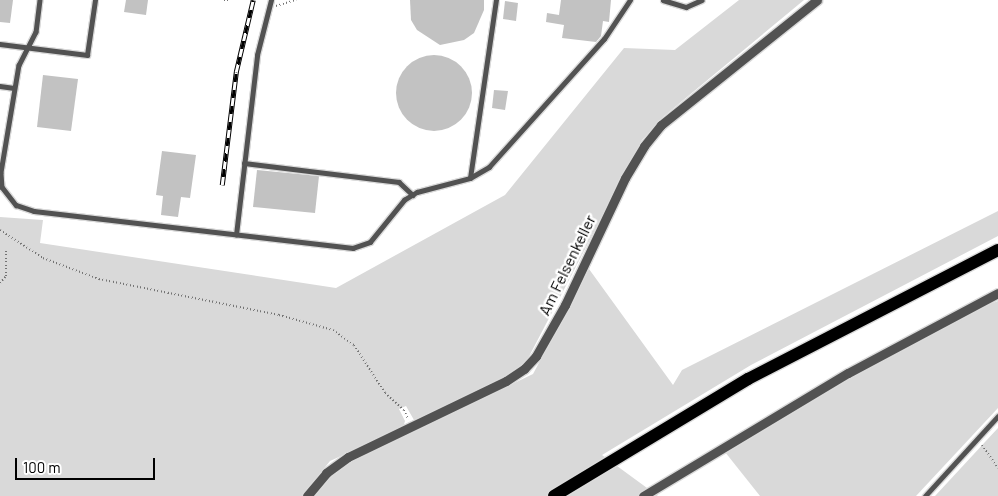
<!DOCTYPE html>
<html>
<head>
<meta charset="utf-8">
<style>
	body { margin:0 }
	#map { position:relative; width:998px; height:496px; overflow:hidden; background:#fff; font-family:Barlow,sans-serif }
	div>[style] { position:absolute }
	.green>* { inset:0; background:#d9d9d9 }
	.building>* { inset:0; background:#c2c2c2 }
	.round { border-radius:50% }
	.path>* { height:2px; margin-top:-1px; transform-origin:0; background:repeating-linear-gradient(90deg,#747474 0 1px,transparent 0 3.5px) }
	.roads { filter:drop-shadow(1px 0 #dbdbdb) drop-shadow(-1px 0 #dbdbdb) drop-shadow(0 1px #dbdbdb) drop-shadow(0 -1px #dbdbdb) }
	.service>* { height:4.5px; margin:-2.25px; padding:0 2.25px; transform-origin:2.25px; border-radius:2.25px; background:#525252 }
	.minor>* { height:9px; margin:-4.5px; padding:0 4.5px; transform-origin:4.5px; border-radius:4.5px; background:#525252 }
	.primary>* { height:12px; margin:-6px; padding:0 6px; transform-origin:6px; border-radius:6px; background:#000 }
	.rail>* { height:4.5px; margin-top:-2.25px; transform-origin:0; background:repeating-linear-gradient(90deg,#fff 0 8px,#000 0 16px); box-sizing:border-box; border-block:1px solid #000 }
	span { translate:-50% -50%; white-space:nowrap; text-align:center; line-height:1.15; -webkit-text-stroke:5px #fff; paint-order:stroke }
	.street-label { font-size:16px; color:#000 }
	.scale { position:absolute; left:15px; top:458px; width:140px; height:22px; box-sizing:border-box; border:2px solid #000; border-top:0; padding-left:6px; font-size:15px; line-height:18px; white-space:nowrap; color:#000; -webkit-text-stroke:4px #fff; paint-order:stroke }
</style>
</head>
<body>
<div id="map">
	<div class="green">
		<div style="clip-path:polygon(739px 0,804px 0,664px 116px,642px 140px,523px 368px,419px 421px,414px 420px,406px 406px,399px 409px,405px 421px,403px 428px,330px 461px,302px 496px,0 496px,0 217px,43px 220px,40px 243px,336px 288px,505px 195px,624px 48px,675px 50px)"></div>
		<div style="clip-path:polygon(998px 211px,998px 236px,751px 365px,602px 455px,658px 496px,311px 496px,343px 465px,533px 374px,589px 269px,673px 385px,682px 370px)"></div>
		<div style="clip-path:polygon(998px 301px,998px 408px,916px 496px,760px 496px,725px 452px,844px 380px,973px 310px)"></div>
		<div style="clip-path:polygon(998px 428px,998px 496px,935px 496px)"></div>
	</div>
	<div class="building">
		<div style="clip-path:polygon(0 0,13px 0,10px 23px,0 22px)"></div>
		<div style="clip-path:polygon(126px 0,148px 0,146px 15px,124px 12px)"></div>
		<div style="clip-path:polygon(410px 0,484px 0,484px 10px,474px 33px,464px 40px,440px 45px,417px 30px,411px 20px)"></div>
		<div style="clip-path:polygon(561px 0,611px 0,609px 22px,603px 21px,601px 36px,596px 42px,562px 38px,564px 25px,546px 22px,547px 13px,559px 15px)"></div>
		<div style="clip-path:polygon(505px 1px,518px 3px,516px 21px,503px 19px)"></div>
		<div class="round" style="left:396px;top:55px;width:76px;height:76px"></div>
		<div style="clip-path:polygon(43px 75px,78px 79px,71px 131px,37px 127px)"></div>
		<div style="clip-path:polygon(494px 90px,508px 91px,505px 110px,492px 108px)"></div>
		<div style="clip-path:polygon(162px 151px,196px 155px,190px 198px,181px 197px,178px 217px,161px 215px,163px 196px,156px 195px)"></div>
		<div style="clip-path:polygon(257px 170px,319px 176px,315px 213px,253px 207px)"></div>
	</div>
	<div class="path">
		<div style="left:224px;top:0;width:4px"></div>
		<div style="left:276px;top:6px;width:21px;rotate:-17deg"></div>
		<div style="left:0;top:230px;width:51px;rotate:33.1deg"></div>
		<div style="left:43px;top:258px;width:60px;rotate:20.6deg"></div>
		<div style="left:99px;top:279px;width:184px;rotate:11.3deg"></div>
		<div style="left:279px;top:315px;width:56px;rotate:15.5deg"></div>
		<div style="left:333px;top:330px;width:26px;rotate:36deg"></div>
		<div style="left:354px;top:345px;width:57px;rotate:57.1deg"></div>
		<div style="left:385px;top:393px;width:25px;rotate:42deg"></div>
		<div style="left:404px;top:410px;width:10px;rotate:66deg"></div>
		<div style="left:0;top:283px;width:9px;rotate:-49deg"></div>
		<div style="left:6px;top:276px;width:28px;rotate:-90deg"></div>
		<div style="left:982px;top:445px;width:28px;rotate:55deg"></div>
	</div>
	<div class="roads">
		<div class="service">
			<div style="left:40px;top:0;width:32px;rotate:97deg"></div>
			<div style="left:36px;top:32px;width:37px;rotate:117deg"></div>
			<div style="left:19px;top:65px;width:109px;rotate:99.5deg"></div>
			<div style="left:1px;top:173px;width:14px;rotate:86deg"></div>
			<div style="left:2px;top:187px;width:23px;rotate:52deg"></div>
			<div style="left:16px;top:205px;width:19px;rotate:18deg"></div>
			<div style="left:34px;top:211px;width:321px;rotate:6.6deg"></div>
			<div style="left:353px;top:248px;width:18px;rotate:-19deg"></div>
			<div style="left:370px;top:242px;width:54px;rotate:-51deg"></div>
			<div style="left:404px;top:200px;width:15px;rotate:-32deg"></div>
			<div style="left:417px;top:192px;width:55px;rotate:-14.8deg"></div>
			<div style="left:470px;top:178px;width:22px;rotate:-30deg"></div>
			<div style="left:489px;top:167px;width:172px;rotate:-48.1deg"></div>
			<div style="left:604px;top:39px;width:47px;rotate:-56.3deg"></div>
			<div style="left:663px;top:0;width:24px;rotate:17deg"></div>
			<div style="left:686px;top:7px;width:17px;rotate:-24deg"></div>
			<div style="left:0;top:44px;width:88px;rotate:7.2deg"></div>
			<div style="left:87px;top:55px;width:56px;rotate:-81.7deg"></div>
			<div style="left:0;top:86px;width:14px;rotate:8deg"></div>
			<div style="left:244px;top:163px;width:156px;rotate:7deg"></div>
			<div style="left:399px;top:182px;width:19px;rotate:43deg"></div>
			<div style="left:470px;top:178px;width:180px;rotate:-81.7deg"></div>
			<div style="left:236px;top:235px;width:181px;rotate:-83.3deg"></div>
			<div style="left:257px;top:55px;width:57px;rotate:-75.7deg"></div>
			<div style="left:925px;top:496px;width:108px;rotate:-47.6deg"></div>
		</div>
		<div class="minor">
			<div style="left:307px;top:496px;width:30px;rotate:-50deg"></div>
			<div style="left:326px;top:473px;width:27px;rotate:-36deg"></div>
			<div style="left:348px;top:457px;width:175px;rotate:-25.7deg"></div>
			<div style="left:506px;top:381px;width:22px;rotate:-34deg"></div>
			<div style="left:524px;top:369px;width:18px;rotate:-47deg"></div>
			<div style="left:536px;top:356px;width:59px;rotate:-60.4deg"></div>
			<div style="left:565px;top:305px;width:140px;rotate:-64.7deg"></div>
			<div style="left:625px;top:178px;width:37px;rotate:-59deg"></div>
			<div style="left:644px;top:146px;width:27px;rotate:-51deg"></div>
			<div style="left:661px;top:125px;width:200px;rotate:-38.7deg"></div>
			<div style="left:643px;top:496px;width:239px;rotate:-31deg"></div>
			<div style="left:848px;top:373px;width:170px;rotate:-28.1deg"></div>
		</div>
		<div class="primary">
			<div style="left:554px;top:496px;width:227px;rotate:-31.1deg"></div>
			<div style="left:748px;top:379px;width:281px;rotate:-27.3deg"></div>
		</div>
	</div>
	<div class="rail">
		<div style="left:222px;top:185px;width:114px;rotate:-82.9deg"></div>
		<div style="left:236px;top:72px;width:74px;rotate:-76.7deg"></div>
	</div>
	<div class="street-label">
		<span style="left:567px;top:265px;rotate:-64deg">Am Felsenkeller</span>
	</div>
	<div class="scale">100 m</div>
</div>
</body>
</html>
